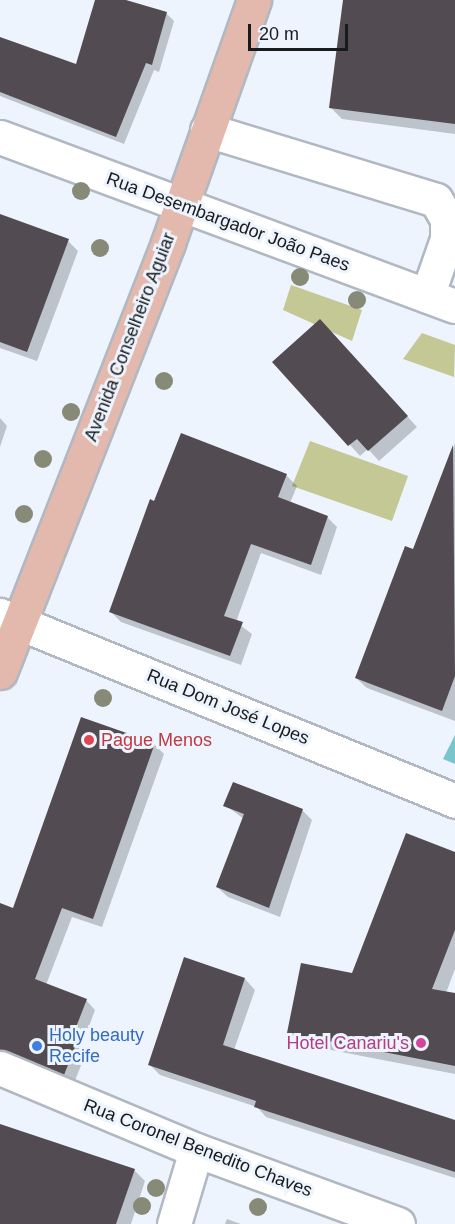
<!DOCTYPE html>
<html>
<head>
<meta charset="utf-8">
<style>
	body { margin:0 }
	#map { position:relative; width:455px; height:1224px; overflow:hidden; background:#edf4fd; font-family:Helvetica,sans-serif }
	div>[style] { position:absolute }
	.green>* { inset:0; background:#c4c895 }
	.water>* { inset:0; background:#7ac4cc }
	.shadow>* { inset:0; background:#0003 }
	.building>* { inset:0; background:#534b52 }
	.roads { filter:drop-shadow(2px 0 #b1b8c1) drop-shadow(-2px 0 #b1b8c1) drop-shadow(0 2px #b1b8c1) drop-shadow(0 -2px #b1b8c1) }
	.minor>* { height:33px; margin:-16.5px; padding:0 16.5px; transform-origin:16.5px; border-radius:16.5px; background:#fff }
	.major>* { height:33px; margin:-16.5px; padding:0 16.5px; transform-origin:16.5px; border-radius:16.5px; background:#e2b9ac }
	.trees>* { width:18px; height:18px; margin:-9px; border-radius:50%; background:#868a76 }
	.dots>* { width:16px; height:16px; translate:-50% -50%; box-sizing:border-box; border:3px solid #edf4fd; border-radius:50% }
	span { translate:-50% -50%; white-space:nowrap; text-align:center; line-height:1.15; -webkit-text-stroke:6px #edf4fd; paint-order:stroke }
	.street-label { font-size:18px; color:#181b1e }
	.health-label { font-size:18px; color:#be3a42 }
	.left { translate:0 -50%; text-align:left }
	.shop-label { font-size:18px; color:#366cbe }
	.hotel-label { font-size:18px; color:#b23c85 }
	.right { translate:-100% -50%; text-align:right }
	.scale { position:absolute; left:248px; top:24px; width:100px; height:27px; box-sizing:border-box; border:3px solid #181b1e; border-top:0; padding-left:8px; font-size:18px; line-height:21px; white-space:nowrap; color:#181b1e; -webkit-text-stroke:4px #edf4fd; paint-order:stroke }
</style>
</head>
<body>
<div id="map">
	<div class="green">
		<div style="clip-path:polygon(291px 285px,362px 310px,352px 341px,283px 310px)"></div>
		<div style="clip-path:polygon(422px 333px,455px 345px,454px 377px,403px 359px)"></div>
		<div style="clip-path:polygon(310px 441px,408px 476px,392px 521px,292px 486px)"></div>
	</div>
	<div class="water">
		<div style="clip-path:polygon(455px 735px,455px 764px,443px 759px)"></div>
	</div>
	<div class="shadow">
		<div style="clip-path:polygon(96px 0,121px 0,166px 13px,174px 21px,159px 72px,154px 70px,124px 144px,0 96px,0 38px,77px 66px)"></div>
		<div style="clip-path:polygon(344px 0,455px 0,455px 134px,342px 119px,330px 107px)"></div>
		<div style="clip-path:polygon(0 216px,68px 241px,78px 251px,37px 361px,0 348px)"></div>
		<div style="clip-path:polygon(330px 332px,417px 427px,379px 461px,368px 449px,360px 456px,275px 362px)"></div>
		<div style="clip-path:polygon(0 418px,7px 426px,0 447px)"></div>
		<div style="clip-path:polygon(455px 443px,455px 721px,367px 688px,356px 678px,414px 551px)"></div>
		<div style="clip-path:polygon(286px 475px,297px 486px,290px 503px,327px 517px,337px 527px,321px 575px,261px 553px,236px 622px,252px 634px,241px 665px,121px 622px,111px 612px,155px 503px)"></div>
		<div style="clip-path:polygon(154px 744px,164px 754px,102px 927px,72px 917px,46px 985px,86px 1000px,95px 1010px,81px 1048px,86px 1053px,74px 1083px,0 1056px,0 904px,14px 910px)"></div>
		<div style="clip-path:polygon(225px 805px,302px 810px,312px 820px,280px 917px,228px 897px,217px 887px,244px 819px)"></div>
		<div style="clip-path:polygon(455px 854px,455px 969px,446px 993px,455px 995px,455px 1074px,300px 1044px,289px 1032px,353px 975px)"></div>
		<div style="clip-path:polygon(245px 979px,255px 990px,234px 1050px,455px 1122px,455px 1178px,266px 1117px,257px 1107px,160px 1075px,149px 1064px)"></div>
		<div style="clip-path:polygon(0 1125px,134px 1170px,145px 1181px,131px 1224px,0 1224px)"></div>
		<div style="clip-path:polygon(227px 1219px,241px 1224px,225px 1224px)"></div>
	</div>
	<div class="building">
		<div style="clip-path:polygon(95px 0,126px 0,167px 12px,152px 65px,146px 63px,116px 137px,0 92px,0 37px,76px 64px)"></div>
		<div style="clip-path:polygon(343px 0,455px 0,455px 124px,329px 108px)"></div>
		<div style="clip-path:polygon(0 214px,69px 239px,27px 352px,0 342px)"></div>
		<div style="clip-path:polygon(320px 319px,408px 416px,368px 451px,357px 439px,348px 446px,272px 362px)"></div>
		<div style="clip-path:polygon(181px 433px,287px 474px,278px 497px,328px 516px,311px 565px,251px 544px,224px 616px,243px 622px,230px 656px,109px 612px,150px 499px,154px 501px)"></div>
		<div style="clip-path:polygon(453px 445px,455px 676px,442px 711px,355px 678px,405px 546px,413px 549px)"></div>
		<div style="clip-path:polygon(81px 717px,155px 743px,93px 919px,62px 908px,35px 979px,87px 999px,71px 1040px,77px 1042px,64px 1075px,0 1050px,0 903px,13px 908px)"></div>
		<div style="clip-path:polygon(233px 782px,303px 809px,269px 908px,216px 887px,244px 814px,223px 806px)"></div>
		<div style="clip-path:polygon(406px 833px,455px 852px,455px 930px,432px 989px,455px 993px,455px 1066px,287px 1033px,301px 963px,352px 973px)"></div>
		<div style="clip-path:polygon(184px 957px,245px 978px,223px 1045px,455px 1120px,455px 1172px,254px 1107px,256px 1101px,148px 1065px)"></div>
		<div style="clip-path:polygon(0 1124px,135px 1169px,116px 1224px,0 1224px)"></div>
	</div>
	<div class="roads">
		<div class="minor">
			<div style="left:207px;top:130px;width:239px;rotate:17deg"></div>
			<div style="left:436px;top:200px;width:22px;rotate:60deg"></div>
			<div style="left:447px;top:219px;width:20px;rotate:90deg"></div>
			<div style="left:447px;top:239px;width:60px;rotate:109.3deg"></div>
			<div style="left:0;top:137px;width:485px;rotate:20.4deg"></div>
			<div style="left:0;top:615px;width:492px;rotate:22.2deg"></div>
			<div style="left:0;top:1068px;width:212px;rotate:22.7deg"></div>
			<div style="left:196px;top:1150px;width:215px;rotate:20.1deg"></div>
			<div style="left:174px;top:1224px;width:77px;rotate:-73.4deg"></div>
		</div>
		<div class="major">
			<div style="left:0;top:672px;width:461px;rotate:-68.6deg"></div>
			<div style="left:168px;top:243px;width:258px;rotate:-70.5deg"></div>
		</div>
	</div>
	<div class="trees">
		<div style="left:81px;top:191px"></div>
		<div style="left:100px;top:248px"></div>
		<div style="left:300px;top:277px"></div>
		<div style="left:357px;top:300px"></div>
		<div style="left:164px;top:381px"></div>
		<div style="left:71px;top:412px"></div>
		<div style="left:43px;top:459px"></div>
		<div style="left:24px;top:514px"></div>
		<div style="left:103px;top:698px"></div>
		<div style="left:156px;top:1188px"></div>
		<div style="left:142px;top:1206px"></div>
		<div style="left:258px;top:1207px"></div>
	</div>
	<div class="dots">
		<div style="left:89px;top:740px;background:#e0444e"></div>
		<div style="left:421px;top:1043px;background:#d1479c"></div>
		<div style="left:37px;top:1046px;background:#3f7fe0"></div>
	</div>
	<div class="street-label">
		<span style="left:228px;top:222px;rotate:20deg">Rua Desembargador João Paes</span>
		<span style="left:130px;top:337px;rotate:-69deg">Avenida Conselheiro Aguiar</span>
		<span style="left:228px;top:707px;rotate:22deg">Rua Dom José Lopes</span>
		<span style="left:198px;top:1148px;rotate:21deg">Rua Coronel Benedito Chaves</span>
	</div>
	<div class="health-label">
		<span class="left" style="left:101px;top:740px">Pague Menos</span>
	</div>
	<div class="shop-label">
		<span class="left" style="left:49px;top:1046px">Holy beauty<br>Recife</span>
	</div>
	<div class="hotel-label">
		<span class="right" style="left:409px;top:1043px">Hotel Canariu's</span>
	</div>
	<div class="scale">20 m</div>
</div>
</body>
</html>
